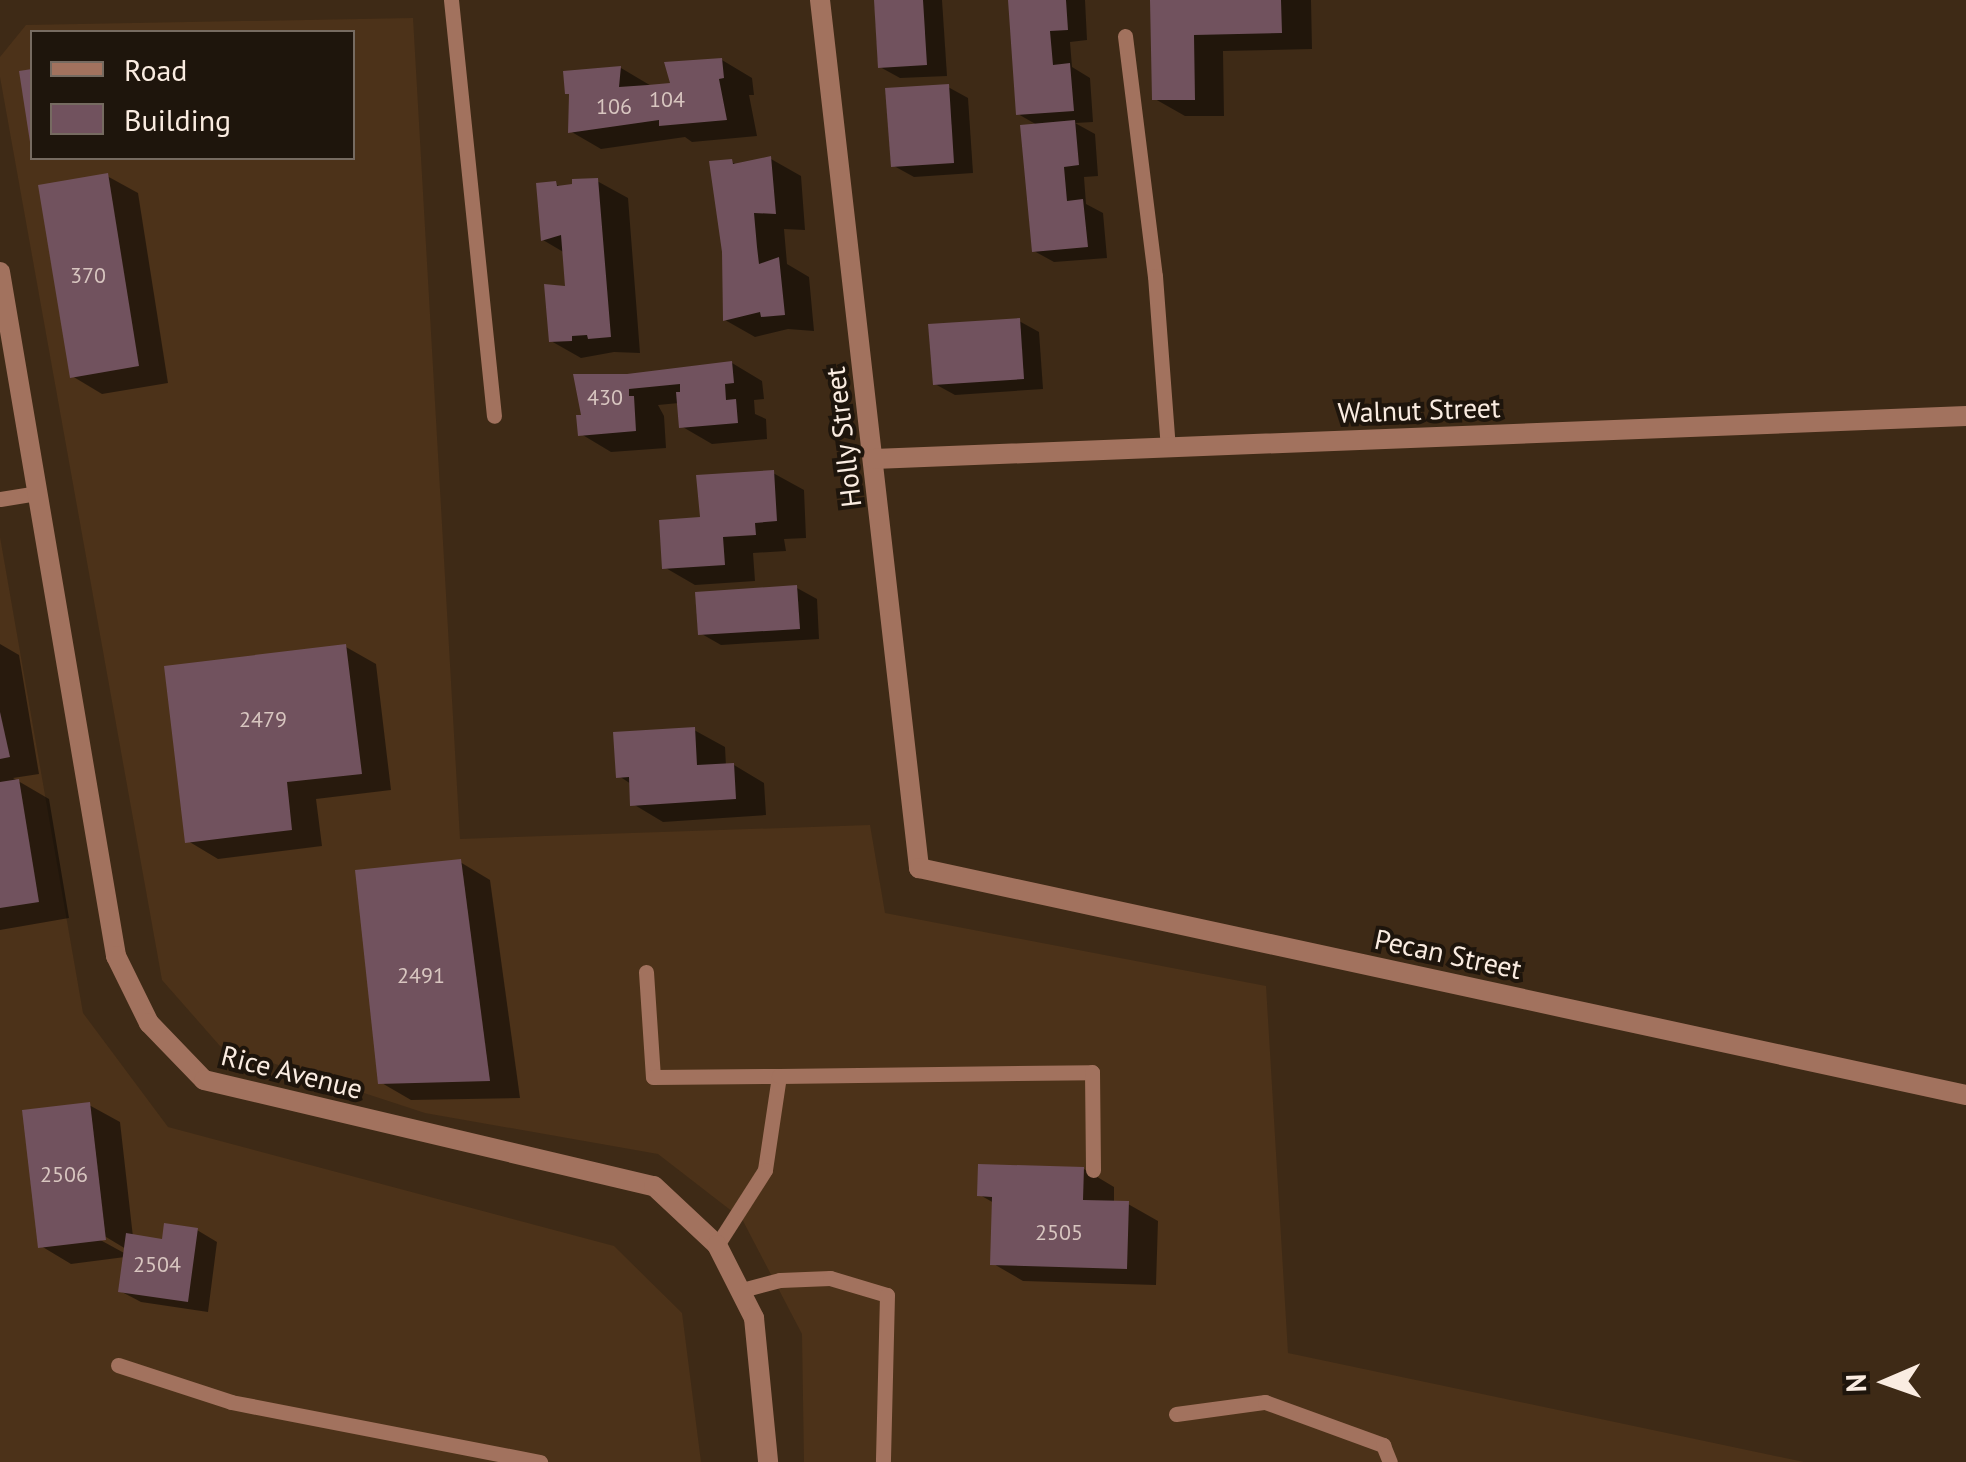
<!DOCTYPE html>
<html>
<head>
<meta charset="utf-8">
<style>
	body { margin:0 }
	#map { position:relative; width:1966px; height:1462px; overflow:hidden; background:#3e2a16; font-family:"PT Sans",sans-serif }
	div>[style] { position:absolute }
	.built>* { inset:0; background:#4c3219 }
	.shadow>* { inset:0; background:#0007 }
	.building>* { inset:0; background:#71525e }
	.lane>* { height:15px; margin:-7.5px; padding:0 7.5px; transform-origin:7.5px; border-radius:7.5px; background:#a2725e }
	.street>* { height:20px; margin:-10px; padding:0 10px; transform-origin:10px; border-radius:10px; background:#a2725e }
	span { translate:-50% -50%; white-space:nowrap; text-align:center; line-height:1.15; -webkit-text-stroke:8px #1e150c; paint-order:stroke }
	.number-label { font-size:22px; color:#d8c6c0 }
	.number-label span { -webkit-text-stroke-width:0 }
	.street-label { font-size:28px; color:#faece1 }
	.legend { position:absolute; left:30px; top:30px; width:325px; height:130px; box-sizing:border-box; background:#1e150c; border:2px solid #766b61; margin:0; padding:12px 18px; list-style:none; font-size:30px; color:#faece1 }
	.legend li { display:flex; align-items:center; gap:20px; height:50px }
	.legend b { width:50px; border:2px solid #766b61 }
	.north { position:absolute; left:1836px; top:1332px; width:100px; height:100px; -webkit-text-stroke:8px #1e150c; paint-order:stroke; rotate:268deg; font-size:28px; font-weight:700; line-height:40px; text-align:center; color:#faece1 }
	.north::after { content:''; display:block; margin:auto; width:35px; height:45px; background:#faece1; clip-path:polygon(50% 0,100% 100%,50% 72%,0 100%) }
</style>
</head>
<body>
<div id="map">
	<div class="built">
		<div style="clip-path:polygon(evenodd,413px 18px,460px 839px,870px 825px,885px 913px,1266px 986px,1288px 1353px,1804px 1462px,804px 1462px,802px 1334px,742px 1219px,658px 1154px,425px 1113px,220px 1046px,162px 980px,0 77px,0 57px,26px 25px,413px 18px,32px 32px,352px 32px,352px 158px,32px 158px,32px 32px)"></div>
		<div style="clip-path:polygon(0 537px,83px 1013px,168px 1127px,614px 1246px,682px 1313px,701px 1462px,0 1462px)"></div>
	</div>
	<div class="shadow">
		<div style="clip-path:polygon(876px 0,942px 0,947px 76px,900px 78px,880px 67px)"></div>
		<div style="clip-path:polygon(1010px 0,1085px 0,1087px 40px,1070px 42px,1072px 67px,1090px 78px,1093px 122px,1075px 123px,1095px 134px,1098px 176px,1084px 177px,1086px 204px,1103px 213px,1107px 258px,1054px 262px,1034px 251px,1039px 126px,1018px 114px)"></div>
		<div style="clip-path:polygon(1153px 0,1311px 0,1312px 49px,1223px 51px,1224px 116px,1185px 116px,1155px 99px)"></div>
		<div style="clip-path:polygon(722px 60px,752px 78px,754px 95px,749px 95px,757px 136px,692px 142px,685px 137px,601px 149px,570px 131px,572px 95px,567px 93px,621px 68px,653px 87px,674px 85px)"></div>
		<div style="clip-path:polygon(948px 87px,968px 98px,973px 173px,914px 177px,894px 166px)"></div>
		<div style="clip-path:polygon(771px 159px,801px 176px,805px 230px,784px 229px,787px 264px,809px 277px,814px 331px,788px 329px,755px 337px,725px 320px,731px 162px,738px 165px)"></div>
		<div style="clip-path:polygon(107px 176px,138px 193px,168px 383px,102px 394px,72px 376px)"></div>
		<div style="clip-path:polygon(597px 181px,628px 198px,640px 353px,614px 352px,581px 358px,551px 341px,568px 289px,565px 253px,543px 240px,555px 184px,563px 188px)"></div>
		<div style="clip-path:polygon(1019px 321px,1039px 332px,1043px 389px,955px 395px,935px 384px)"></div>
		<div style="clip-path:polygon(732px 363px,762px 381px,764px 399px,754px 400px,755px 414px,766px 419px,767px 439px,712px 444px,681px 426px,679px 403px,658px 405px,664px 416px,666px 448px,611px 452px,581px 434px,627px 376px)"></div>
		<div style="clip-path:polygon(773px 473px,804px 490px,806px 538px,784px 539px,786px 551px,753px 553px,755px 581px,695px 585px,664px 567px,702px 520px)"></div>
		<div style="clip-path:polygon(797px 588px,817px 599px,819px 639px,721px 645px,700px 633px)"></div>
		<div style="clip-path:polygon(0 644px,19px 655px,39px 774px,13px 778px,49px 799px,69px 918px,0 930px)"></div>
		<div style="clip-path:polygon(346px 647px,376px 664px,391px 790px,316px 799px,322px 846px,218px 859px,188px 841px)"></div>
		<div style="clip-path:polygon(694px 730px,725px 747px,726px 766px,734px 765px,764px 783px,766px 815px,663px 822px,633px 804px,631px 784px,619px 776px)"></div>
		<div style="clip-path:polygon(460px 862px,490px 880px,520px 1098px,411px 1100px,380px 1082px)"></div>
		<div style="clip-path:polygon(evenodd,89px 1105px,120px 1122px,133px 1237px,164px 1242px,197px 1230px,217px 1242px,208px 1312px,141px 1302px,120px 1291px,125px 1257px,71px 1264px,41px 1246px,89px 1105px,96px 1231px,126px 1249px,126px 1254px,93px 1236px,96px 1231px)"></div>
		<div style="clip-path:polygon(1084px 1169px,1114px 1187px,1114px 1204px,1128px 1204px,1158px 1221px,1156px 1285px,1023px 1281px,992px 1263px,994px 1203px,980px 1195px)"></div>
	</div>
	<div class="building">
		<div style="clip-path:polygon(874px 0,923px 0,927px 65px,878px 68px)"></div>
		<div style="clip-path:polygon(1008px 0,1066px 0,1068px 30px,1050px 31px,1053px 65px,1070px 63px,1074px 111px,1016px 115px)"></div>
		<div style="clip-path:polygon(1150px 0,1281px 0,1282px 33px,1194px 35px,1195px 100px,1152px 100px)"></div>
		<div style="clip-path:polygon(722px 58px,724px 78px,719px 79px,727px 120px,659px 126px,659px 120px,568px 133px,569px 94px,565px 94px,563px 71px,621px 66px,619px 87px,648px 85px,670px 83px,664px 62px)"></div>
		<div style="clip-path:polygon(32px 69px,32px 142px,30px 142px,19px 71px)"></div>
		<div style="clip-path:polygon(949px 84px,954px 163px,891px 167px,885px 88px)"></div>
		<div style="clip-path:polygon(1075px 120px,1079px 165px,1064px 167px,1067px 201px,1083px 199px,1088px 247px,1032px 252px,1020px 125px)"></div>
		<div style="clip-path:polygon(771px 156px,776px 214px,754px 213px,757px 247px,759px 264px,779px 257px,785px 315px,761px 317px,760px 312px,723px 321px,722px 252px,709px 161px,732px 159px,733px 164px)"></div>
		<div style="clip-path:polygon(108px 173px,139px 366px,70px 378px,38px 185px)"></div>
		<div style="clip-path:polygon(598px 178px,611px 337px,588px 339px,587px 335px,572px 336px,572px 341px,549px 342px,544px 284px,565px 286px,561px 235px,541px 241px,536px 183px,556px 181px,557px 186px,572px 184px,572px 179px)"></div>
		<div style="clip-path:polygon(1020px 318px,1024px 379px,933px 385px,928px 324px)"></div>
		<div style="clip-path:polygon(732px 361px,734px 383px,725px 384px,726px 400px,736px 399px,738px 423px,679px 428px,676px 392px,680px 392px,680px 384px,629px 389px,629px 396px,634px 396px,636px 431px,578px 436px,576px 415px,581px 415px,573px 374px,627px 374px)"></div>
		<div style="clip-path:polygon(774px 470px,777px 521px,755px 523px,756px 535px,723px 537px,725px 565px,662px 569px,659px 520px,700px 517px,696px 475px)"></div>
		<div style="clip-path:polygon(797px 585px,800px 629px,698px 635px,695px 592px)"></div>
		<div style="clip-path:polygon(346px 644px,362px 774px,287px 782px,292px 830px,185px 843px,164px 666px)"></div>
		<div style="clip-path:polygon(0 712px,10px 757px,0 759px)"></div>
		<div style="clip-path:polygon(695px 727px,697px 765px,734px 763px,736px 799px,630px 806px,629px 777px,616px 778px,613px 732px)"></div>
		<div style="clip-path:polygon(19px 779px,39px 902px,0 908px,0 782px)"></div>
		<div style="clip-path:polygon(461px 859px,490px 1081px,378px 1084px,355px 870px)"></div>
		<div style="clip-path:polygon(90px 1102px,106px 1240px,38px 1248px,22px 1110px)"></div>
		<div style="clip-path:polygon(978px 1164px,1084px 1167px,1083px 1200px,1129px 1201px,1127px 1269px,990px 1265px,992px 1197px,977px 1196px)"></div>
		<div style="clip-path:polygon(164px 1223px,198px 1228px,188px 1302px,118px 1292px,126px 1233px,162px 1239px)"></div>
	</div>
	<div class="lane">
		<div style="left:451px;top:0;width:418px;rotate:84.1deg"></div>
		<div style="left:1125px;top:36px;width:242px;rotate:82.9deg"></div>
		<div style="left:1155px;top:276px;width:171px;rotate:85.7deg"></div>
		<div style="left:0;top:499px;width:37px;rotate:-9deg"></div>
		<div style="left:646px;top:972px;width:105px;rotate:86.2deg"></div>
		<div style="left:653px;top:1077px;width:126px;rotate:-0.5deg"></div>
		<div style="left:779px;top:1076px;width:95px;rotate:98.5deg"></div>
		<div style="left:765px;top:1170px;width:89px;rotate:122.6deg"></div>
		<div style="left:779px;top:1076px;width:313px;rotate:-0.7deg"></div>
		<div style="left:1092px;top:1072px;width:98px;rotate:89.4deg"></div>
		<div style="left:742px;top:1290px;width:39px;rotate:-15deg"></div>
		<div style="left:780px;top:1280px;width:50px;rotate:-2.3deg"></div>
		<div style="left:830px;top:1278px;width:59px;rotate:16.6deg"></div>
		<div style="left:887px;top:1295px;width:167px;rotate:91.4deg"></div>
		<div style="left:118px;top:1365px;width:119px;rotate:18.1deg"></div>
		<div style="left:231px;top:1402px;width:315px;rotate:11deg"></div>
		<div style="left:1176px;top:1414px;width:90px;rotate:-7.7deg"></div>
		<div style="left:1265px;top:1402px;width:126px;rotate:20deg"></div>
		<div style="left:1383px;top:1445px;width:18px;rotate:68deg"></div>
	</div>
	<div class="street">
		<div style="left:820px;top:0;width:874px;rotate:83.49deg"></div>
		<div style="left:919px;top:868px;width:1071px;rotate:12.23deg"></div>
		<div style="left:0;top:272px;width:694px;rotate:80.37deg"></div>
		<div style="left:116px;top:956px;width:75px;rotate:63.8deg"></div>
		<div style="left:149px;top:1023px;width:79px;rotate:46deg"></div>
		<div style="left:204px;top:1080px;width:462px;rotate:13.3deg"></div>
		<div style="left:654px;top:1186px;width:86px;rotate:43.1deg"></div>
		<div style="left:717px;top:1245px;width:82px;rotate:63.1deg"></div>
		<div style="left:754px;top:1318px;width:145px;rotate:84.4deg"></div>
		<div style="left:874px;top:459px;width:1093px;rotate:-2.25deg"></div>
	</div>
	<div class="number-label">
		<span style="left:667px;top:100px">104</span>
		<span style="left:614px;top:107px">106</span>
		<span style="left:88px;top:276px">370</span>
		<span style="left:605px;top:398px">430</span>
		<span style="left:263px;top:720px">2479</span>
		<span style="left:421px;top:976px">2491</span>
		<span style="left:64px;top:1175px">2506</span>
		<span style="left:1059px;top:1233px">2505</span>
		<span style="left:157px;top:1265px">2504</span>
	</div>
	<div class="street-label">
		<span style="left:1419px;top:410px;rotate:-2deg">Walnut Street</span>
		<span style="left:843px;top:437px;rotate:-97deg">Holly Street</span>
		<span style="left:1448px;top:954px;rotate:12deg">Pecan Street</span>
		<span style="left:292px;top:1072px;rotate:14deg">Rice Avenue</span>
	</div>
	<ul class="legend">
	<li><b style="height:12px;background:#a2725e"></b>Road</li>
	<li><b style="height:28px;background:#71525e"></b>Building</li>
	</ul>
	<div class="north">N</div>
</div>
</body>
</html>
